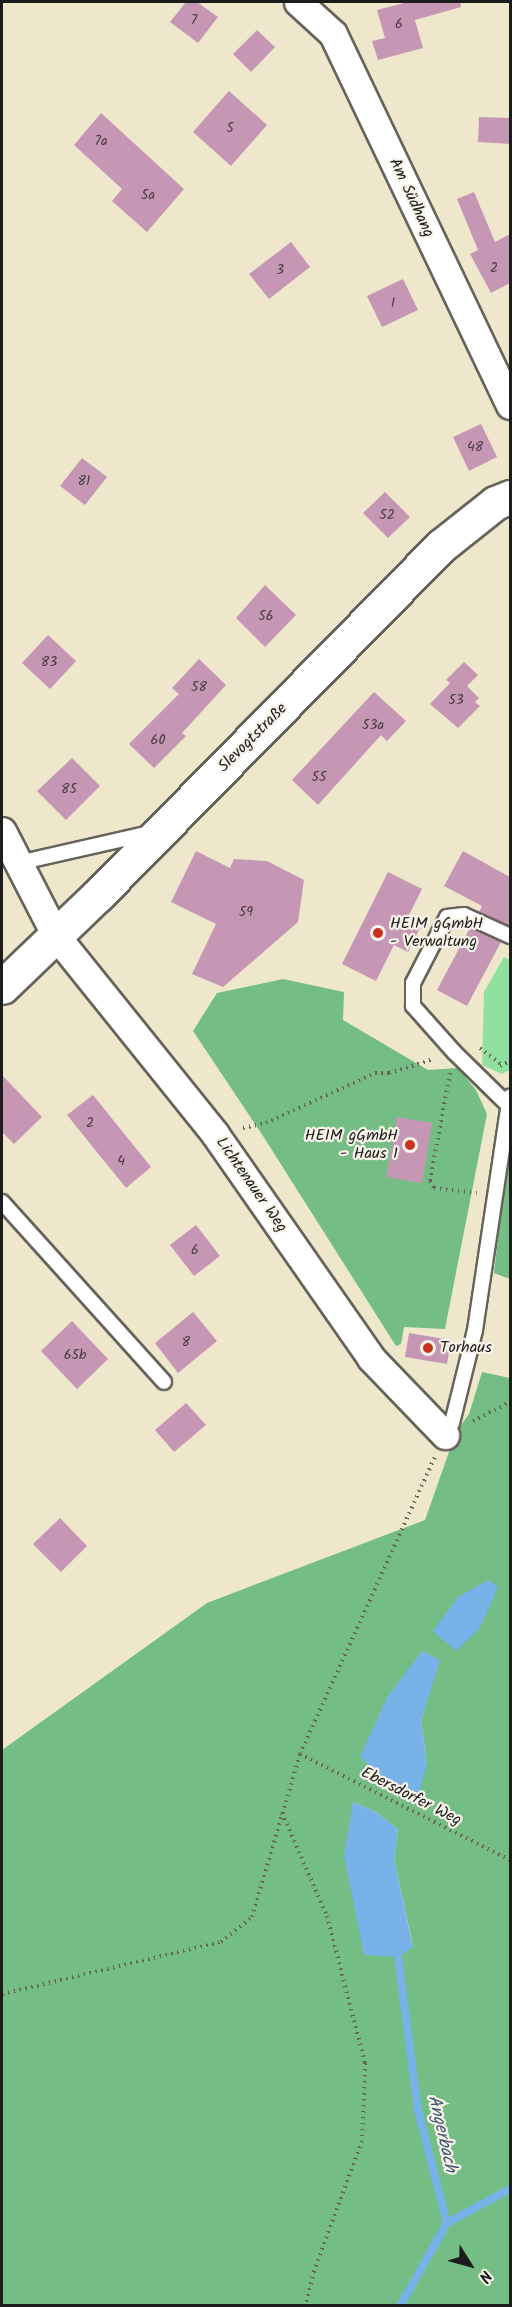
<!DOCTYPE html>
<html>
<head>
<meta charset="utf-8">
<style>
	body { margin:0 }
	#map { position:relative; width:512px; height:2307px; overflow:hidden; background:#eee7cc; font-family:Kalam,sans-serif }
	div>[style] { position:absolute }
	.green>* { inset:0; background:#90e09f }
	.forest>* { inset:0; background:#74be86 }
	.water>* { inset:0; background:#77b2e8 }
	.stream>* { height:8px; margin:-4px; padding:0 4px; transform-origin:4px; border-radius:4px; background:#77b2e8 }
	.building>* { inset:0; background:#c697b4 }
	.path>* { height:4px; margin-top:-2px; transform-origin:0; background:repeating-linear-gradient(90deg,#66635a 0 1.5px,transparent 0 6px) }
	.roads { filter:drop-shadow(2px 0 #66635a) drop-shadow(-2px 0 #66635a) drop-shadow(0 2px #66635a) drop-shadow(0 -2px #66635a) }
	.lane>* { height:14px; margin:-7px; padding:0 7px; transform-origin:7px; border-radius:7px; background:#fff }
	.street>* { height:27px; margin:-13.5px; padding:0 13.5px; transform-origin:13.5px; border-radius:13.5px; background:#fff }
	.secondary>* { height:33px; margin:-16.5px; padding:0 16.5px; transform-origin:16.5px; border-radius:16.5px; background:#fff }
	.dots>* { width:16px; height:16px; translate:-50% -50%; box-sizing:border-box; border:3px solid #f7f3e8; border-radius:50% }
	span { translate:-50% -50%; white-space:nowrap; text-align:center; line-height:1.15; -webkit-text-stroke:4.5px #f7f3e8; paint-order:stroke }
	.number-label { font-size:14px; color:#463b42 }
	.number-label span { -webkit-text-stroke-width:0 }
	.street-label { font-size:16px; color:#1c1c1c }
	.poi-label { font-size:16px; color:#1c1c1c }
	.left { translate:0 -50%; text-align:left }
	.right { translate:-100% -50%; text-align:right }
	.water-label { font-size:18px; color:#40586e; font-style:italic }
	.frame { position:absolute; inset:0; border:3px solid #1c1c1c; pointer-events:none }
	.north { position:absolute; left:440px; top:2235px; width:60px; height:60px; -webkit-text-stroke:4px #f7f3e8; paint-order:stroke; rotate:127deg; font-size:16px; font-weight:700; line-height:24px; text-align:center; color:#1c1c1c }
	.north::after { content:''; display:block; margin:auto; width:21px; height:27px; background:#1c1c1c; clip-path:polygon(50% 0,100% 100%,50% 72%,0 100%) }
</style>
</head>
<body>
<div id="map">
	<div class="green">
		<div style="clip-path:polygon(504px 957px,510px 960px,510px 1070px,502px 1074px,482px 1065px,484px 992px)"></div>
	</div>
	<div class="forest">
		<div style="clip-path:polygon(283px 979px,344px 992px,343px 1020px,428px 1070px,458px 1068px,476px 1090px,487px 1114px,445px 1329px,404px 1327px,401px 1344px,396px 1346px,263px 1136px,193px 1031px,217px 993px)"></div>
		<div style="clip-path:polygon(510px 1132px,510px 1279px,494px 1273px)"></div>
		<div style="clip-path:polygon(evenodd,482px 1372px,510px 1378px,510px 2305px,2px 2305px,2px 1750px,207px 1603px,425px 1520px,456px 1432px,469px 1414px,482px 1372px,439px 1660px,421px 1721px,427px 1764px,360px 1756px,439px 1660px,482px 1372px,353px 1802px,376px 1812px,398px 1829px,394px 1859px,413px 1946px,353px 1802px)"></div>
	</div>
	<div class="water">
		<div style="clip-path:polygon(488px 1580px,498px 1587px,492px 1601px,479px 1629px,456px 1651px,433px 1631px,458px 1597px)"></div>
		<div style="clip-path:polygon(422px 1651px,440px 1660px,421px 1721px,427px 1764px,418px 1797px,381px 1778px,360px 1756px,388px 1696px)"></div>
		<div style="clip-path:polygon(353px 1802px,376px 1812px,398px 1829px,394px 1859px,413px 1947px,398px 1957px,364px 1955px,344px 1855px)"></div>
	</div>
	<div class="stream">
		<div style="left:398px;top:1957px;width:155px;rotate:82.6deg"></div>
		<div style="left:418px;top:2111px;width:116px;rotate:75.5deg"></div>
		<div style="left:447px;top:2223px;width:95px;rotate:119.5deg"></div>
		<div style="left:447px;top:2223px;width:72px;rotate:-28.4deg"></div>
	</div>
	<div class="building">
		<div style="clip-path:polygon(186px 2px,197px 2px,218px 17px,198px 43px,170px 22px)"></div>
		<div style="clip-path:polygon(408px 2px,460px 2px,461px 7px,415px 20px,423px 48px,378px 60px,372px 41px,385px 38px,377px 10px)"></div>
		<div style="clip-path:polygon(257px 30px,275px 47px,251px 72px,233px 54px)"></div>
		<div style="clip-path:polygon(229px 91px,267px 125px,231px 166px,193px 132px)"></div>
		<div style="clip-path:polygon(101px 113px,184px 189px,147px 232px,112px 201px,122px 189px,74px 145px)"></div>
		<div style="clip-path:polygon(479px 117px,510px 118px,510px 144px,478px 142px)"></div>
		<div style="clip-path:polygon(474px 192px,495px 242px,510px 234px,510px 283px,491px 293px,470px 254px,478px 250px,457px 199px)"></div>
		<div style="clip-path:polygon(291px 242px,310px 267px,269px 299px,249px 274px)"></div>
		<div style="clip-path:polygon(403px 279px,418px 310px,382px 327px,367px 296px)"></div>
		<div style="clip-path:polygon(481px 424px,497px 457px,469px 471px,453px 437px)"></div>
		<div style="clip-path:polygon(82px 458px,107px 477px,85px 505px,60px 486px)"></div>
		<div style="clip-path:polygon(385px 492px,410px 517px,388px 538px,363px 513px)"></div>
		<div style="clip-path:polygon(265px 585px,296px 615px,265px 647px,236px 618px)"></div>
		<div style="clip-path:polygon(48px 635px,76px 661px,50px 689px,22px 663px)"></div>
		<div style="clip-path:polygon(199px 659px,226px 685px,182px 733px,186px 736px,154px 768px,129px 744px,179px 694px,172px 688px)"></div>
		<div style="clip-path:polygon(464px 662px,478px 675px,467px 686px,479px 698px,475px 702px,480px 706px,458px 728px,430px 704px,450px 683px,446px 680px)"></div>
		<div style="clip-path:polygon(374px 692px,406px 721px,387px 741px,381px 735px,318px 805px,292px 780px)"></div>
		<div style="clip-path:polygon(72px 758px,100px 786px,66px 820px,37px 791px)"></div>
		<div style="clip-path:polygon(196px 851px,230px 868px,234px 859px,267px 861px,304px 880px,298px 922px,223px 987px,192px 974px,216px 924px,171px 902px)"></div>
		<div style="clip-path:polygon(463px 851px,510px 877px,510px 926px,479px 912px,482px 906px,444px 886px)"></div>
		<div style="clip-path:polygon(388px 872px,422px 889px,406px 921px,420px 928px,408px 952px,394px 945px,376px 981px,342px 964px)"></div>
		<div style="clip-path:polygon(470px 928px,501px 942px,467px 1006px,437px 990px)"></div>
		<div style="clip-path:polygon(2px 1075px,42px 1117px,14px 1144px,2px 1132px)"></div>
		<div style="clip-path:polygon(93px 1095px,151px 1167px,126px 1188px,67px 1115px)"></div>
		<div style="clip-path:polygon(397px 1117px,432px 1123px,422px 1183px,386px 1177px)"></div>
		<div style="clip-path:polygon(196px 1225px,220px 1256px,194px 1276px,170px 1245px)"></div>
		<div style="clip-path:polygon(193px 1312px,217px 1341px,178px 1373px,155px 1343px)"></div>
		<div style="clip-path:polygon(72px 1321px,108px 1359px,77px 1389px,41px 1351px)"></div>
		<div style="clip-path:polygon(409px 1333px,451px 1340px,447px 1364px,405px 1357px)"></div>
		<div style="clip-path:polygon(186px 1403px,206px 1425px,174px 1452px,155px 1430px)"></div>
		<div style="clip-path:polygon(60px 1518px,87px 1546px,61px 1572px,33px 1544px)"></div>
	</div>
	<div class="path">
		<div style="left:480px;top:1048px;width:28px;rotate:38deg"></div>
		<div style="left:500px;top:1066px;width:11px;rotate:-27deg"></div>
		<div style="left:450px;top:1073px;width:110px;rotate:100.5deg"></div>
		<div style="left:430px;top:1181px;width:8px;rotate:60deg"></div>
		<div style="left:434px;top:1188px;width:43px;rotate:6.6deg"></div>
		<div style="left:243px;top:1128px;width:24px;rotate:-12deg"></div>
		<div style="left:266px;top:1123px;width:120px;rotate:-24.6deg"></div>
		<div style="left:375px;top:1073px;width:14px"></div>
		<div style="left:389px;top:1073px;width:47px;rotate:-17.3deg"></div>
		<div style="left:473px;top:1421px;width:42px;rotate:-27.2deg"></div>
		<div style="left:300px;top:1754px;width:235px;rotate:26.8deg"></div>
		<div style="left:282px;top:1813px;width:112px;rotate:66.4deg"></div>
		<div style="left:327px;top:1916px;width:152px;rotate:75.5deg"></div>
		<div style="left:365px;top:2063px;width:78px;rotate:92.2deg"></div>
		<div style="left:362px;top:2141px;width:139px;rotate:110.3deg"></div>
		<div style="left:314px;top:2271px;width:36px;rotate:104deg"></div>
		<div style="left:2px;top:1994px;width:225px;rotate:-13.4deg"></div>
		<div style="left:221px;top:1942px;width:40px;rotate:-39deg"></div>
		<div style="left:252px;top:1917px;width:170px;rotate:-73.6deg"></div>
		<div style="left:300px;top:1754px;width:326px;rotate:-65.6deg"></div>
	</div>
	<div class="roads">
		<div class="lane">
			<div style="left:18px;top:863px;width:135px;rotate:-12.8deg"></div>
			<div style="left:507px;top:1104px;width:74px;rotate:-135.5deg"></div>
			<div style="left:454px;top:1052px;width:62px;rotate:-131.7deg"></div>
			<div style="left:413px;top:1006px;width:23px;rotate:-90deg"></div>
			<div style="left:413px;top:983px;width:74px;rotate:-62.7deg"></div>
			<div style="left:447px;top:917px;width:17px;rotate:-7deg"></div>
			<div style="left:464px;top:915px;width:51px;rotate:24.5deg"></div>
			<div style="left:2px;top:1202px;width:242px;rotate:48deg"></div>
			<div style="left:445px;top:1435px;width:14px;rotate:-60deg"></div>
			<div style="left:452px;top:1423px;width:96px;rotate:-76.1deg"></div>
			<div style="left:475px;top:1330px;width:236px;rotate:-81.5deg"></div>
		</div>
		<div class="street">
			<div style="left:298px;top:2px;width:47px;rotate:42.4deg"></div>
			<div style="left:333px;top:34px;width:411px;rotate:64.5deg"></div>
			<div style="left:2px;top:831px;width:118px;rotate:62.8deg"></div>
			<div style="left:56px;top:936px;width:254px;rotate:51.2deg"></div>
			<div style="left:215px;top:1134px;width:273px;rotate:55.1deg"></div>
			<div style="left:371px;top:1358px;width:107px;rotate:46.1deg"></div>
		</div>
		<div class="secondary">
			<div style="left:2px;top:987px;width:133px;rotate:-43.8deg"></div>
			<div style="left:98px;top:895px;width:489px;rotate:-45.5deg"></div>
			<div style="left:441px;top:546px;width:69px;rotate:-38.5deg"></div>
			<div style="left:495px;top:503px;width:16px;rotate:-22deg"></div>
		</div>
	</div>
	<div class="dots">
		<div style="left:378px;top:933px;background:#c8321e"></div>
		<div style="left:410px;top:1145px;background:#c8321e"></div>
		<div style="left:428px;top:1348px;background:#c8321e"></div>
	</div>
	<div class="number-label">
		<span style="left:194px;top:20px">7</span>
		<span style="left:399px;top:24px">6</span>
		<span style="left:230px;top:128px">5</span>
		<span style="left:101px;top:141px">7a</span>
		<span style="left:148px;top:195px">5a</span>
		<span style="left:494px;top:268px">2</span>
		<span style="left:280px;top:270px">3</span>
		<span style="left:393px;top:303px">1</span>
		<span style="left:475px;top:447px">48</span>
		<span style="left:84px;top:481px">81</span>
		<span style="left:387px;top:515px">52</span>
		<span style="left:266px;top:616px">56</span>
		<span style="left:49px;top:662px">83</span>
		<span style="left:199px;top:687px">58</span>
		<span style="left:456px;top:700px">53</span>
		<span style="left:373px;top:725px">53a</span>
		<span style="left:158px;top:740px">60</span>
		<span style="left:319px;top:777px">55</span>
		<span style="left:69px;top:789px">85</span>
		<span style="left:246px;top:912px">59</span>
		<span style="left:90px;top:1123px">2</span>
		<span style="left:121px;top:1161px">4</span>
		<span style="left:195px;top:1250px">6</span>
		<span style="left:186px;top:1342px">8</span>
		<span style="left:75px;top:1355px">65b</span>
	</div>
	<div class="street-label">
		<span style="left:411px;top:198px;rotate:65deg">Am Südhang</span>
		<span style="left:253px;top:738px;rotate:-45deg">Slevogtstraße</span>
		<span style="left:251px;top:1185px;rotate:55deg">Lichtenauer Weg</span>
		<span style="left:411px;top:1797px;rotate:27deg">Ebersdorfer Weg</span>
	</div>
	<div class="poi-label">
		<span class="left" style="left:390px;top:933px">HEIM gGmbH<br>- Verwaltung</span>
		<span class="right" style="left:398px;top:1145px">HEIM gGmbH<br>- Haus 1</span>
		<span class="left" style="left:440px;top:1348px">Torhaus</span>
	</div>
	<div class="water-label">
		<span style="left:441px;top:2134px;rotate:77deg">Angerbach</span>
	</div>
	<div class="frame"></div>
	<div class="north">N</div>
</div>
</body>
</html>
